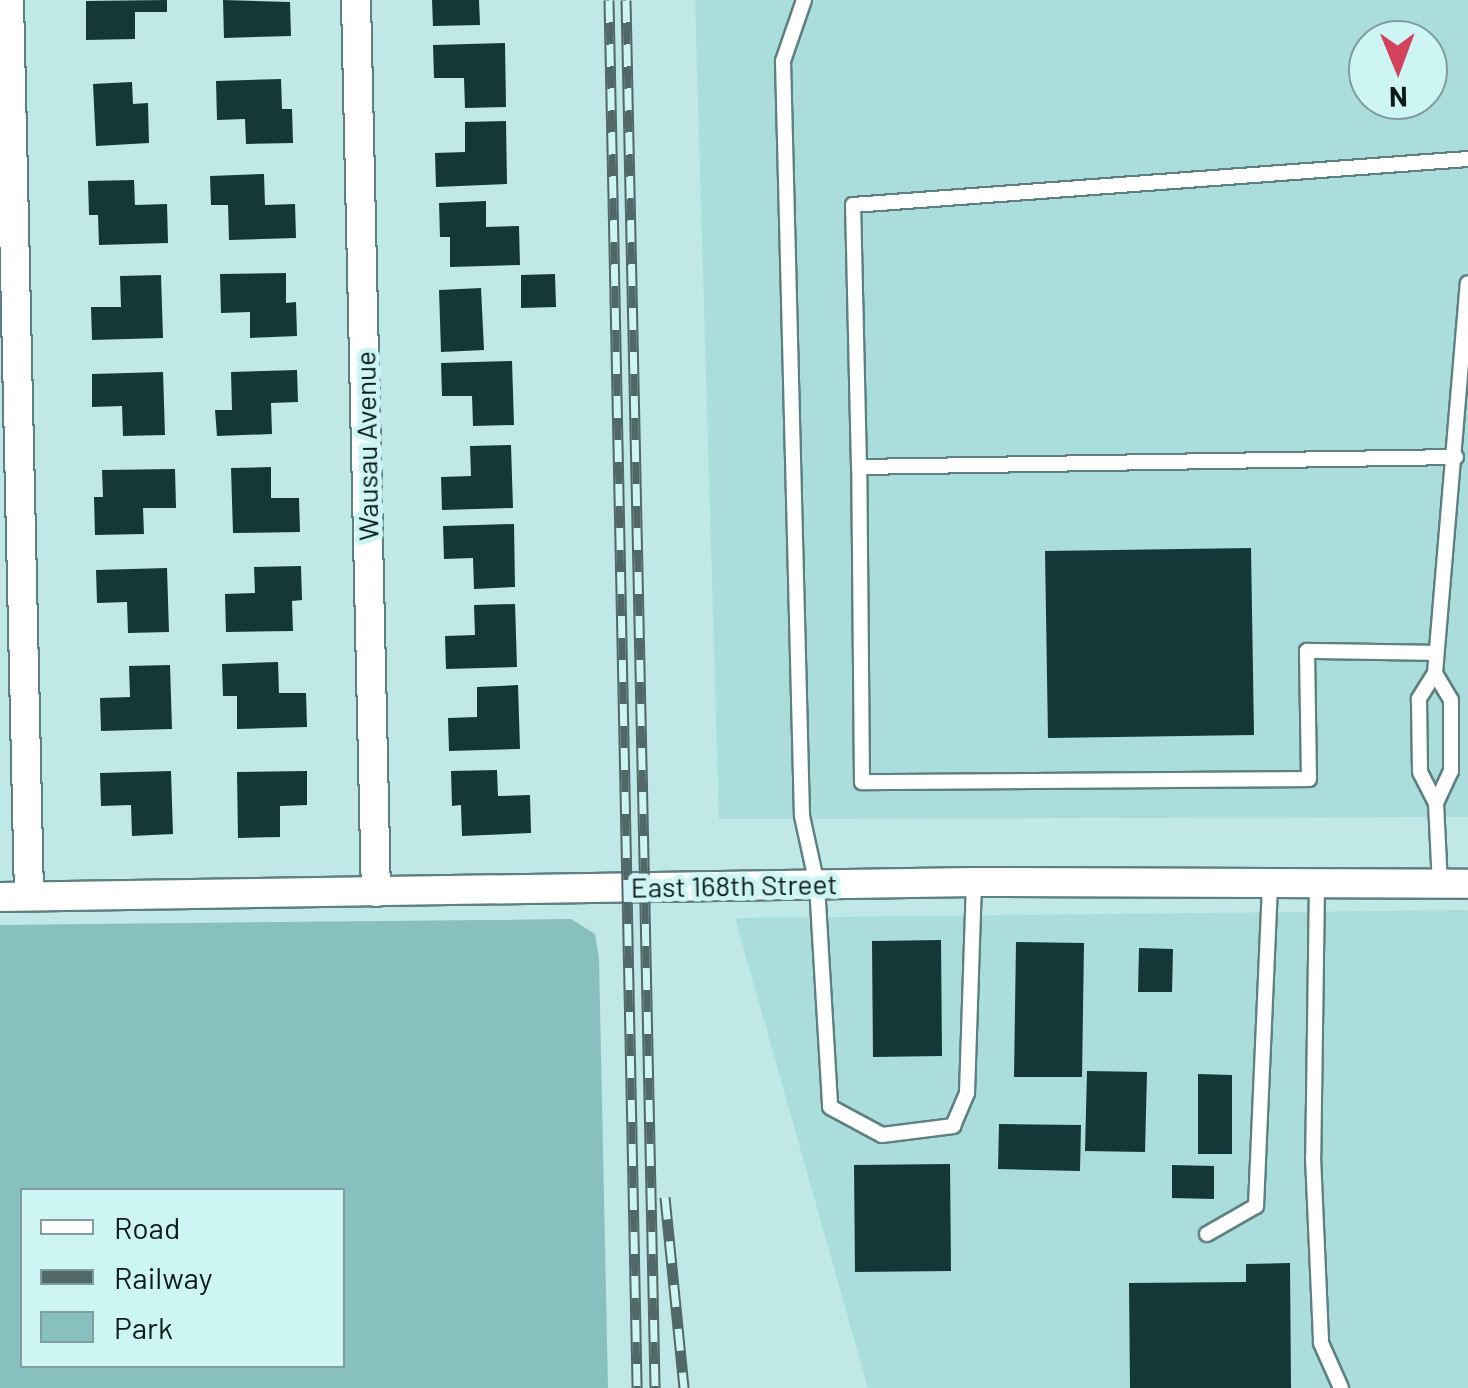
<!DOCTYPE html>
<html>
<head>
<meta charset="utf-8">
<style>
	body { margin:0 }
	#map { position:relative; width:1468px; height:1388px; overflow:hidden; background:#c0e8e6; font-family:Barlow,sans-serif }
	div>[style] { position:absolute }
	.built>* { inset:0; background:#abdddc }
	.green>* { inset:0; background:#88c0bf }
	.building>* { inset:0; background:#143838 }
	.roads { filter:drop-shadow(2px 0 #5c8180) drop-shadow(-2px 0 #5c8180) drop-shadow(0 2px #5c8180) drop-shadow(0 -2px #5c8180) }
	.service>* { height:14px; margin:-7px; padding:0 7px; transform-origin:7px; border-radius:7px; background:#fff }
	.minor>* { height:28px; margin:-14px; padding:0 14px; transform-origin:14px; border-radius:14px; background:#fff }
	.rail>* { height:11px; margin-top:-5.5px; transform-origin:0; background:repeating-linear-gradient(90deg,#cdf5f4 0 22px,#506867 0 44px); box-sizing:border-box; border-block:2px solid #506867 }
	span { translate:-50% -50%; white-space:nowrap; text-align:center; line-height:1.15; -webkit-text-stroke:10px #cdf5f4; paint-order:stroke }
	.street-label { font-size:28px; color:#0c1b1a }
	.legend { position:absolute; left:20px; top:1188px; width:325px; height:180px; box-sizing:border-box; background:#cdf5f4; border:2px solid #809e9d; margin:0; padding:12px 18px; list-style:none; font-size:30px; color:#0c1b1a }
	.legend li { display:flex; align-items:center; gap:20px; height:50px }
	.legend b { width:50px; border:2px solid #809e9d }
	.north { position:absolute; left:1348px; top:20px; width:100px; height:100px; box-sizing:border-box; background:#cdf5f4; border:2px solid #809e9d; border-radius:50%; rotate:179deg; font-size:28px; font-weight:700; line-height:40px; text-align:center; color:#0c1b1a }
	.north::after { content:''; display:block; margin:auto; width:35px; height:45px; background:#d2425d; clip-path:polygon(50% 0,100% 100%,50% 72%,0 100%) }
</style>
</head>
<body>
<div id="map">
	<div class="built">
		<div style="clip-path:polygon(evenodd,695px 0,1468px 0,1468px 817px,719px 819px,695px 0,1368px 40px,1428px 40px,1428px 100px,1368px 100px,1368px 40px)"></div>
		<div style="clip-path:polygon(1468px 910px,1468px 1388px,868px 1388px,735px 918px)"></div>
	</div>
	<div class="green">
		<div style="clip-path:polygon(evenodd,571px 919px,595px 934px,599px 959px,608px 1388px,0 1388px,0 925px,571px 919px,22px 1190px,342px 1190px,342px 1366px,22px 1366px,22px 1190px)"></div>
	</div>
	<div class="building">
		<div style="clip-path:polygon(167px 0,167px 12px,135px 12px,135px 39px,86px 40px,86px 1px)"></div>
		<div style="clip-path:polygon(223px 0,290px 2px,291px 36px,224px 38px)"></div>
		<div style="clip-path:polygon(432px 0,479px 0,480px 25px,433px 26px)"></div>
		<div style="clip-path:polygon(505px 43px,506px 107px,465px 108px,464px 78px,434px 78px,433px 45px)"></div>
		<div style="clip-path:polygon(281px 79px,282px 109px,292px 109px,293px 143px,246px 144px,245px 119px,217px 120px,216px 81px)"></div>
		<div style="clip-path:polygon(132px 82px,133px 104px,148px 103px,149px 143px,96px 146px,93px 84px)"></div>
		<div style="clip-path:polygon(506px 121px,507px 184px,436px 187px,435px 153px,465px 152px,465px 122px)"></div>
		<div style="clip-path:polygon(264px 174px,265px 205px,295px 204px,296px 238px,229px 240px,228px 205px,211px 205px,210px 176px)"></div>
		<div style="clip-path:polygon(134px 180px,135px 205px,167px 204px,168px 243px,99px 245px,98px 215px,89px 215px,88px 181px)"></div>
		<div style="clip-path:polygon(486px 201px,486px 227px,519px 226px,520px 265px,450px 267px,450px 237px,440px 237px,439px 203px)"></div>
		<div style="clip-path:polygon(286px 273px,286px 303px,296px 302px,297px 336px,250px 338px,250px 312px,221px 313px,220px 274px)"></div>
		<div style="clip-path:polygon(555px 274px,556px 307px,521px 308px,521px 275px)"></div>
		<div style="clip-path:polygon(161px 275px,163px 338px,92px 340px,91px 307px,121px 307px,120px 276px)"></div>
		<div style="clip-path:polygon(481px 288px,484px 350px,441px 352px,439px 290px)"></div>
		<div style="clip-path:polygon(512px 361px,514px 425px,473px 426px,472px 396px,442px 396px,441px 363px)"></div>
		<div style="clip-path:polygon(297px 370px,298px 402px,271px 403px,272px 434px,217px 436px,215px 410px,232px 410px,231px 372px)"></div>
		<div style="clip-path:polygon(163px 372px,165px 435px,123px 436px,122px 406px,92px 407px,92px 374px)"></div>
		<div style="clip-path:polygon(511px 445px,513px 508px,442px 510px,441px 477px,471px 476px,470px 446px)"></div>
		<div style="clip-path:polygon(271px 467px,271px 498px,299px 498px,300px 532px,233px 533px,231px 468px)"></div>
		<div style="clip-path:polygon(175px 469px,176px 508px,143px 508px,144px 534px,95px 535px,94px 497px,103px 497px,102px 470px)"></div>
		<div style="clip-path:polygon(514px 524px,515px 587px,474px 589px,473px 558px,444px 559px,443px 526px)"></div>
		<div style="clip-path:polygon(1251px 548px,1254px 735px,1048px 738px,1045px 551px)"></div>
		<div style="clip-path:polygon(301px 566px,302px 600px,292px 601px,293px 631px,226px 632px,225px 594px,255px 593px,254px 567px)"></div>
		<div style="clip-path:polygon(167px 568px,169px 632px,128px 633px,127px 602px,97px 603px,96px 570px)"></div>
		<div style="clip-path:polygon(515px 604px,517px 667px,446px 669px,445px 636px,475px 635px,474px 605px)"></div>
		<div style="clip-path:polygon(278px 662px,279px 693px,306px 693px,307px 727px,237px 729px,237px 696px,223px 696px,222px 664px)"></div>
		<div style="clip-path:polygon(170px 665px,172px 729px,101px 731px,100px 698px,130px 697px,129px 666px)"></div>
		<div style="clip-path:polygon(518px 685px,520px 749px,449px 751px,448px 718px,477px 717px,477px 687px)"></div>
		<div style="clip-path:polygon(497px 770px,498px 796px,530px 795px,531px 833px,462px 836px,461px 805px,452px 806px,451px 771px)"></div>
		<div style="clip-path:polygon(171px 771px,173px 834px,132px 836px,131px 805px,101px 806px,100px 773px)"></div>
		<div style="clip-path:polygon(307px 771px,307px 805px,280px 806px,280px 837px,238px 838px,237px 772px)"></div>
		<div style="clip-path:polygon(941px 940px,942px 1056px,873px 1057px,872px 941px)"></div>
		<div style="clip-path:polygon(1016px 942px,1084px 943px,1082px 1077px,1014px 1077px)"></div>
		<div style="clip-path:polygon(1139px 948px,1173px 949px,1172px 992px,1138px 992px)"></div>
		<div style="clip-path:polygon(1087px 1071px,1147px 1072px,1145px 1152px,1085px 1151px)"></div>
		<div style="clip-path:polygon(1198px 1074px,1232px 1075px,1232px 1154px,1198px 1154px)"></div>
		<div style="clip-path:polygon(999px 1124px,1081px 1125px,1080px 1171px,998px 1169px)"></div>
		<div style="clip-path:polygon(950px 1164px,951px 1271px,855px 1272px,854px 1165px)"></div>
		<div style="clip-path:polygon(1172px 1165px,1214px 1166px,1214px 1199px,1172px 1198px)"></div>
		<div style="clip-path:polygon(1290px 1263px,1291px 1388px,1130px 1388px,1129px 1283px,1246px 1282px,1246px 1264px)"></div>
	</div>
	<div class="roads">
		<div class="service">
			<div style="left:804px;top:0;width:65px;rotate:109deg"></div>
			<div style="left:783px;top:61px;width:755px;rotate:88.56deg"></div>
			<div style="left:802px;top:816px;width:71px;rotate:77.7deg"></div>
			<div style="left:817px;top:885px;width:222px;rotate:86.6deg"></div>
			<div style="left:830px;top:1107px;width:59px;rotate:28.3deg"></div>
			<div style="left:882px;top:1135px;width:72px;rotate:-7.2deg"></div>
			<div style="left:953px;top:1126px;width:36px;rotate:-67deg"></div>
			<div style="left:967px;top:1093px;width:211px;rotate:-88.1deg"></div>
			<div style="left:859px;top:467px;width:262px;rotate:-91.3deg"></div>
			<div style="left:853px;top:205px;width:617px;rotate:-4.28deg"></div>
			<div style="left:1436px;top:653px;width:129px;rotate:-179.1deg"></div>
			<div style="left:1307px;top:651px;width:128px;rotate:89.1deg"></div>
			<div style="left:1309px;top:779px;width:447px;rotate:179.6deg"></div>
			<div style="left:862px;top:782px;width:315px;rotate:-90.5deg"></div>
			<div style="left:859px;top:467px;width:597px;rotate:-0.96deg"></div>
			<div style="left:1435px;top:673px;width:391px;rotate:-85.2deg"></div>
			<div style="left:1436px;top:803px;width:35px;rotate:-65deg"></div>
			<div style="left:1451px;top:771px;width:71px;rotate:-90deg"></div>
			<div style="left:1451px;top:700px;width:31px;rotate:-121deg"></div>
			<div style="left:1435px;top:673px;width:31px;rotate:122deg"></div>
			<div style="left:1419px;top:699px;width:73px;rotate:89.2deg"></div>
			<div style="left:1420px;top:772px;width:35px;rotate:63deg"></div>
			<div style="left:1436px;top:803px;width:81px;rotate:87.2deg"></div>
			<div style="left:1317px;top:885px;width:272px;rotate:90.8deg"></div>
			<div style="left:1313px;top:1157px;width:186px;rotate:87.5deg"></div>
			<div style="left:1321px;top:1343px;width:49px;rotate:66deg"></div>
			<div style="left:1207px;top:1234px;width:56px;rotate:-29.7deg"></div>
			<div style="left:1256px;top:1206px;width:321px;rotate:-87.5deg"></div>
		</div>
		<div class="minor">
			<div style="left:9px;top:0;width:896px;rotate:88.72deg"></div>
			<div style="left:356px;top:0;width:892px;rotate:88.72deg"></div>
			<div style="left:0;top:897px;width:974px;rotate:-0.88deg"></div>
			<div style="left:974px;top:882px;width:494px;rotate:0.2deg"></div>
		</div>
	</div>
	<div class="rail">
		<div style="left:609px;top:0;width:1388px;rotate:88.84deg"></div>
		<div style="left:626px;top:0;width:1388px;rotate:88.8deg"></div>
		<div style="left:665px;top:1197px;width:192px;rotate:84.3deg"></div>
	</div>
	<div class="street-label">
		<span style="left:366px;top:446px;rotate:-91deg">Wausau Avenue</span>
		<span style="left:734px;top:885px;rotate:-1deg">East 168th Street</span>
	</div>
	<ul class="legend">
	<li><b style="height:12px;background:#fff"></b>Road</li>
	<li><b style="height:12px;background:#506867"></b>Railway</li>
	<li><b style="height:28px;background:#88c0bf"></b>Park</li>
	</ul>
	<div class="north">N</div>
</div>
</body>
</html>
